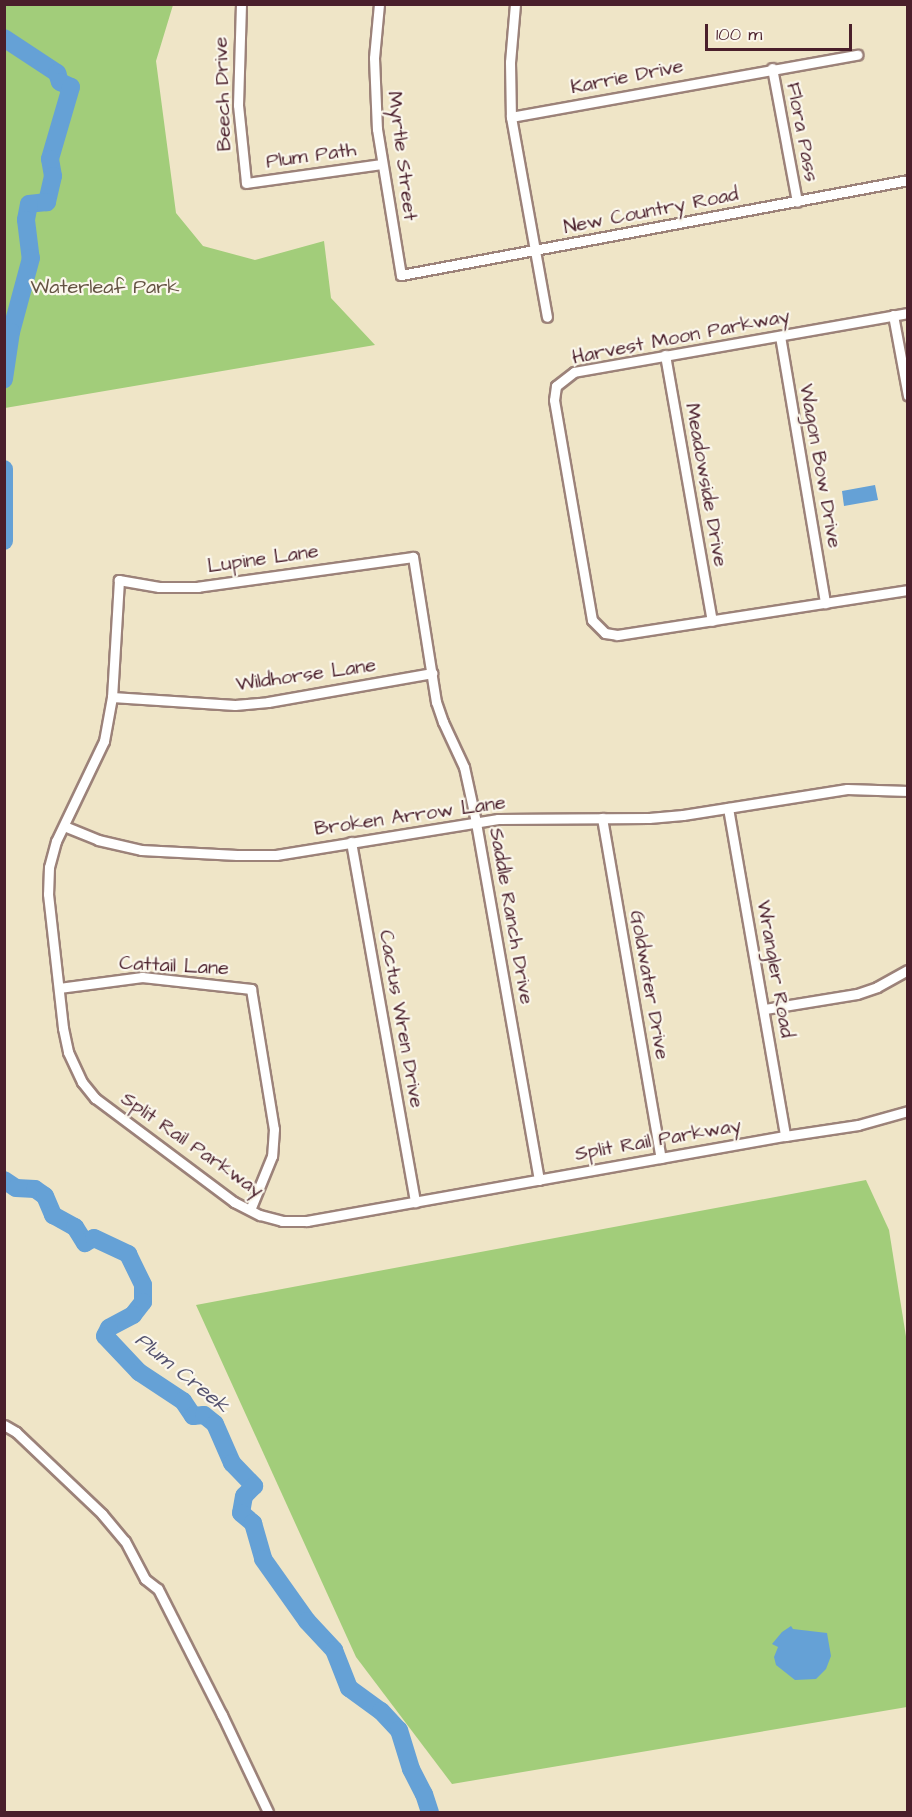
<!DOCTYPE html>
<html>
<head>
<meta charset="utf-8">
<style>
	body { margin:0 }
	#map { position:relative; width:912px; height:1817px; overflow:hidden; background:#efe5c7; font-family:"Architects Daughter",sans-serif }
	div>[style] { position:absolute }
	.green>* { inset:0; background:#a2cd7a }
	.water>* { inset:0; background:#65a1d6 }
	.river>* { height:18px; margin:-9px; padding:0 9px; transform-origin:9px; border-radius:9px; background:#65a1d6 }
	.roads { filter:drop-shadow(2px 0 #9c8279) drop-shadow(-2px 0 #9c8279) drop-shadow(0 2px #9c8279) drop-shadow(0 -2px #9c8279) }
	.street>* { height:9px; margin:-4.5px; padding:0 4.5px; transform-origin:4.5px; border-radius:4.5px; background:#fff }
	span { translate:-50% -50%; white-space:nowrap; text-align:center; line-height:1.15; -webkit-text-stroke:4.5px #fbf7ec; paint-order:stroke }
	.street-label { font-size:20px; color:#4a1f2b }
	.park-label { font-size:20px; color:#645343 }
	.water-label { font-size:21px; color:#55536f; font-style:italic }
	.frame { position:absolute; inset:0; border:6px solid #4a1f2b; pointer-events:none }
	.scale { position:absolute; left:705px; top:24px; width:147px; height:27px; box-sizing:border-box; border:3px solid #4a1f2b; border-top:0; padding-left:8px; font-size:18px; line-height:21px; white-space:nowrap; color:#4a1f2b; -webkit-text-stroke:4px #fbf7ec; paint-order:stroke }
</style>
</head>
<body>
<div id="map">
	<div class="green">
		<div style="clip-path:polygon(5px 4px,173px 5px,156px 61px,176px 213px,203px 246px,255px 260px,324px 241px,331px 298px,375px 345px,5px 408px)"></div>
		<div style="clip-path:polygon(866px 1180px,889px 1230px,907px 1343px,907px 1707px,452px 1784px,356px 1657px,196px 1305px)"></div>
	</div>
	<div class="water">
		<div style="clip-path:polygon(875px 485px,878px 500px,844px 506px,842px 491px)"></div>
		<div style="clip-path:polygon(791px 1626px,793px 1629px,827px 1633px,831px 1656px,826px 1669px,816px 1679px,795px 1680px,776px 1665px,774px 1657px,778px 1647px,772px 1644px,782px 1632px)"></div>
	</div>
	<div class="river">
		<div style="left:4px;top:38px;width:64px;rotate:33.4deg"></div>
		<div style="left:57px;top:73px;width:9px;rotate:72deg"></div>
		<div style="left:60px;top:82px;width:12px;rotate:24deg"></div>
		<div style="left:71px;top:87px;width:75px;rotate:106.3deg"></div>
		<div style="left:50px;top:159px;width:17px;rotate:80deg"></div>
		<div style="left:53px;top:176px;width:27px;rotate:103deg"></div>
		<div style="left:47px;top:202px;width:18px;rotate:174deg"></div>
		<div style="left:29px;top:204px;width:16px;rotate:101deg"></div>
		<div style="left:26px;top:220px;width:38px;rotate:83deg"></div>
		<div style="left:31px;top:258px;width:77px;rotate:105.1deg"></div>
		<div style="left:11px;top:332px;width:48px;rotate:98.5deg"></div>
		<div style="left:4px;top:469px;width:72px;rotate:90deg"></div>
		<div style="left:4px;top:1180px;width:14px;rotate:34deg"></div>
		<div style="left:16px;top:1188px;width:19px;rotate:3deg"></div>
		<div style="left:35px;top:1189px;width:12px;rotate:35deg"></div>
		<div style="left:45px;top:1196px;width:21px;rotate:67deg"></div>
		<div style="left:53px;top:1215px;width:25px;rotate:29deg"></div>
		<div style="left:75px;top:1227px;width:19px;rotate:58deg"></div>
		<div style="left:85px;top:1243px;width:10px;rotate:-29deg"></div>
		<div style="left:94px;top:1238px;width:38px;rotate:25deg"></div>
		<div style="left:128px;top:1254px;width:34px;rotate:64deg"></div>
		<div style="left:143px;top:1285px;width:17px;rotate:90deg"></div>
		<div style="left:143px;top:1302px;width:16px;rotate:128deg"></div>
		<div style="left:133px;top:1315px;width:27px;rotate:152deg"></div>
		<div style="left:109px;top:1328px;width:9px;rotate:117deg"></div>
		<div style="left:105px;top:1336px;width:50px;rotate:46.6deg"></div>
		<div style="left:139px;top:1372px;width:53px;rotate:33.4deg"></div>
		<div style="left:183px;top:1401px;width:18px;rotate:56deg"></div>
		<div style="left:193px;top:1416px;width:11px;rotate:-5deg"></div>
		<div style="left:204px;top:1415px;width:14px;rotate:39deg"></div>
		<div style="left:215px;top:1424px;width:43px;rotate:66.4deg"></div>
		<div style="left:232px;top:1463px;width:32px;rotate:46deg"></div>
		<div style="left:254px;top:1486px;width:14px;rotate:135deg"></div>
		<div style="left:244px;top:1496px;width:17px;rotate:100deg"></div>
		<div style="left:241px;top:1513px;width:16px;rotate:40deg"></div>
		<div style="left:253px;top:1523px;width:37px;rotate:74deg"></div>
		<div style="left:263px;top:1559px;width:76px;rotate:54.6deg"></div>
		<div style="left:307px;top:1621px;width:40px;rotate:47deg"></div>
		<div style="left:334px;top:1650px;width:41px;rotate:68.5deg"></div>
		<div style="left:349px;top:1688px;width:39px;rotate:36deg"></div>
		<div style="left:381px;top:1711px;width:26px;rotate:47deg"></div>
		<div style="left:399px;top:1730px;width:41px;rotate:72.9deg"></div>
		<div style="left:411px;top:1769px;width:28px;rotate:63deg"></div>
		<div style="left:424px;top:1794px;width:19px;rotate:72deg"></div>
	</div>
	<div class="roads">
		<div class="street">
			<div style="left:241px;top:4px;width:101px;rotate:91.7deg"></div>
			<div style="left:238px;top:105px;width:78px;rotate:84.1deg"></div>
			<div style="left:246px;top:183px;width:136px;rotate:-8deg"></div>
			<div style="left:379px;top:4px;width:54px;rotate:95.3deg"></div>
			<div style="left:374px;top:58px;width:71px;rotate:87.6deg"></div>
			<div style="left:377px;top:129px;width:148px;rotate:80.7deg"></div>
			<div style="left:401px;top:275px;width:516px;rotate:-10.61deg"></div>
			<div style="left:515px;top:4px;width:58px;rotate:94.9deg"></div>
			<div style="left:510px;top:62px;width:55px;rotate:89deg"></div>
			<div style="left:511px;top:117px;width:203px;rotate:79.8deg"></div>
			<div style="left:772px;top:68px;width:136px;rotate:79.4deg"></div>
			<div style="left:511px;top:117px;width:352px;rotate:-10.2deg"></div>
			<div style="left:908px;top:313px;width:339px;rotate:170deg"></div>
			<div style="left:574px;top:372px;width:23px;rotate:142deg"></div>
			<div style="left:556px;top:386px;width:14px;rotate:98deg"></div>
			<div style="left:554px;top:400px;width:223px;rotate:80.2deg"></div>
			<div style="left:592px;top:620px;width:18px;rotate:45deg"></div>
			<div style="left:605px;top:633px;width:12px;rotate:9deg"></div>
			<div style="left:617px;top:635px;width:294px;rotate:-8.8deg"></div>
			<div style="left:893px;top:315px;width:82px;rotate:79.5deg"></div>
			<div style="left:780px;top:336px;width:271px;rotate:80.4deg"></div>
			<div style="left:665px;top:355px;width:270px;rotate:80deg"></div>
			<div style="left:112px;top:697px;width:123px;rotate:3.7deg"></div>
			<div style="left:235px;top:705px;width:33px;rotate:-5deg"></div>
			<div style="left:268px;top:702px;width:167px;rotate:-10deg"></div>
			<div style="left:728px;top:808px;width:333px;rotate:80.1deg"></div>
			<div style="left:602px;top:818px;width:345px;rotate:80.2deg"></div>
			<div style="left:64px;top:826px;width:37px;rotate:22deg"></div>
			<div style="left:98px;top:840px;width:44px;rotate:13.1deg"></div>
			<div style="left:141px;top:850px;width:96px;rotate:3deg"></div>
			<div style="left:237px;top:855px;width:39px"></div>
			<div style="left:276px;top:855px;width:225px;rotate:-9.2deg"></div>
			<div style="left:498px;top:819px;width:151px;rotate:-0.4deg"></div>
			<div style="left:649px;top:818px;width:34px;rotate:-5deg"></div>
			<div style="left:683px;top:815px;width:166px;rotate:-9deg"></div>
			<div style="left:847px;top:789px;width:61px;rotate:1.9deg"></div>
			<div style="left:351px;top:842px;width:366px;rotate:79.9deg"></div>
			<div style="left:59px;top:988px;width:84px;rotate:-7.5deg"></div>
			<div style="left:142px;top:977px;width:110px;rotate:6.3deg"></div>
			<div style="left:251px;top:989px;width:142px;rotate:80.7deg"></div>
			<div style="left:274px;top:1129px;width:27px;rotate:94deg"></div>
			<div style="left:272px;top:1156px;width:58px;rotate:112.2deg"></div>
			<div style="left:765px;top:1009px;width:93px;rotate:-9.3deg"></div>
			<div style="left:857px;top:994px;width:21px;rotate:-19deg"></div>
			<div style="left:877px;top:987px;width:35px;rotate:-29deg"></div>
			<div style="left:539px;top:1180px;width:364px;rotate:-100deg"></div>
			<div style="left:476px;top:822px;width:56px;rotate:-102.3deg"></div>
			<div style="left:464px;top:767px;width:50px;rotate:-115deg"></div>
			<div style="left:443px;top:722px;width:21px;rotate:-109deg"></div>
			<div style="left:436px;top:702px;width:147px;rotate:-99deg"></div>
			<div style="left:413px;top:557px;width:217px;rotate:172.1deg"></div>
			<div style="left:198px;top:587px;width:39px;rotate:180deg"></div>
			<div style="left:159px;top:587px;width:41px;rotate:-170.1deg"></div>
			<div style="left:119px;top:580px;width:117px;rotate:93.4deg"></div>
			<div style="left:112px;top:697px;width:45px;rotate:100.3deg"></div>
			<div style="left:104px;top:741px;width:111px;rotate:115.6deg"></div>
			<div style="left:56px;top:841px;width:27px;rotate:105deg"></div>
			<div style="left:49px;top:867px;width:27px;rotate:92deg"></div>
			<div style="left:48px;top:894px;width:135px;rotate:83.6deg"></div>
			<div style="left:63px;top:1028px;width:25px;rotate:78deg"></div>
			<div style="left:68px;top:1052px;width:33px;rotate:65deg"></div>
			<div style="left:82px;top:1082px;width:21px;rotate:51deg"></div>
			<div style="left:95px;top:1098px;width:174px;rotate:36.8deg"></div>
			<div style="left:234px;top:1202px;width:29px;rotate:27deg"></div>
			<div style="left:260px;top:1215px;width:23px;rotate:15deg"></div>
			<div style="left:282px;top:1221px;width:25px"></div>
			<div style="left:307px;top:1221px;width:485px;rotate:-10.1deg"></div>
			<div style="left:785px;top:1136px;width:74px;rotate:-8.6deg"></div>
			<div style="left:858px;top:1125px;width:52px;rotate:-15.6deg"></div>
			<div style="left:4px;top:1425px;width:14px;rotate:30deg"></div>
			<div style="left:16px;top:1432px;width:119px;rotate:43.6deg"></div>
			<div style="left:102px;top:1514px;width:35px;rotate:50deg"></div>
			<div style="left:125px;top:1541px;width:43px;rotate:62.2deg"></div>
			<div style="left:145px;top:1579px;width:16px;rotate:38deg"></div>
			<div style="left:158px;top:1589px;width:141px;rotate:63.1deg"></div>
			<div style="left:222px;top:1715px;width:107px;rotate:64.6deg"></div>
		</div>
	</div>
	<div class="street-label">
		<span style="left:627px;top:77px;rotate:-11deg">Karrie Drive</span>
		<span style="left:223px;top:94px;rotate:-92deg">Beech Drive</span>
		<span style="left:802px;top:132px;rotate:79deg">Flora Pass</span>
		<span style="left:311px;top:156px;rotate:-8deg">Plum Path</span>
		<span style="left:402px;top:156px;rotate:83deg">Myrtle Street</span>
		<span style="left:651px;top:211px;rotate:-11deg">New Country Road</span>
		<span style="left:681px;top:337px;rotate:-11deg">Harvest Moon Parkway</span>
		<span style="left:820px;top:466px;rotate:80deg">Wagon Bow Drive</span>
		<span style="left:706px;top:485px;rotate:80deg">Meadowside Drive</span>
		<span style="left:263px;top:559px;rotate:-8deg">Lupine Lane</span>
		<span style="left:306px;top:675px;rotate:-8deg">Wildhorse Lane</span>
		<span style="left:410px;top:816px;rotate:-8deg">Broken Arrow Lane</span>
		<span style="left:511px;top:916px;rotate:80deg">Saddle Ranch Drive</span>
		<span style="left:174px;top:966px;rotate:3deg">Cattail Lane</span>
		<span style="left:775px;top:969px;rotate:80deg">Wrangler Road</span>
		<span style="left:649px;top:985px;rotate:80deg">Goldwater Drive</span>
		<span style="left:401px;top:1019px;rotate:80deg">Cactus Wren Drive</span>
		<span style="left:658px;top:1140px;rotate:-10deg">Split Rail Parkway</span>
		<span style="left:192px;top:1145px;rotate:35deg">Split Rail Parkway</span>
	</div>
	<div class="park-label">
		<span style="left:105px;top:287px">Waterleaf Park</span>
	</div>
	<div class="water-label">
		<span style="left:182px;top:1373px;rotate:39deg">Plum Creek</span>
	</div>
	<div class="frame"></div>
	<div class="scale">100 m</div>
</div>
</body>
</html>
